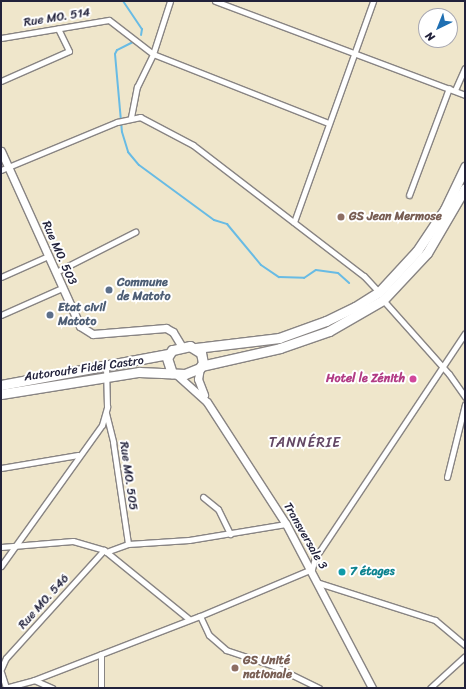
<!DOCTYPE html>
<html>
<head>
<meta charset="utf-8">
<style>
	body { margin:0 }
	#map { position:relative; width:466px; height:689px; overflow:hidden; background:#efe6cb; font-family:Sriracha,sans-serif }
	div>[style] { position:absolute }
	.stream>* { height:2px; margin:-1px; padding:0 1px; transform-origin:1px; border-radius:1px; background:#68bbe4 }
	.roads { filter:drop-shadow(1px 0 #888483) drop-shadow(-1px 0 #888483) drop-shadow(0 1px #888483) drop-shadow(0 -1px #888483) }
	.street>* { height:5px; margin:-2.5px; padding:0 2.5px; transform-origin:2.5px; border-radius:2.5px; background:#fff }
	.secondary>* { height:7px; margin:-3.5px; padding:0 3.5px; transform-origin:3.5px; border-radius:3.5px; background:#fff }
	.highway>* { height:9px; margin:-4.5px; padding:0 4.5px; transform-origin:4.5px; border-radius:4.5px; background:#fff }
	.dots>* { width:11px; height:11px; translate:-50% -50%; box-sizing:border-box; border:2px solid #fff; border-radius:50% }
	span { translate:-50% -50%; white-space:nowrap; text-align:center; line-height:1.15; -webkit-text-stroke:4px #fff; paint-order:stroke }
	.street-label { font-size:12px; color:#22223b }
	.education-label { font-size:12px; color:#785e54; font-weight:700 }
	.left { translate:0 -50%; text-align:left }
	.service-label { font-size:12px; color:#4e5e75; font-weight:700 }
	.hotel-label { font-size:12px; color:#b23c85; font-weight:700 }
	.right { translate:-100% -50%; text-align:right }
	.culture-label { font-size:12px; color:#0d838f; font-weight:700 }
	.quarter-label { font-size:14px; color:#634764; letter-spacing:1px }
	.frame { position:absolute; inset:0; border:2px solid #22223b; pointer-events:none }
	.north { position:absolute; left:418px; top:8px; width:40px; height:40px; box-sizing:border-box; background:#fff; border:1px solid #a7a7b1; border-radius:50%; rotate:223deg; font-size:11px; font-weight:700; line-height:16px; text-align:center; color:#22223b }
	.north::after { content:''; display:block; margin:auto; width:14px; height:18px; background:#1f6fb2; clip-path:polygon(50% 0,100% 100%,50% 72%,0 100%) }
</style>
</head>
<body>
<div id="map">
	<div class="stream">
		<div style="left:123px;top:1px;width:34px;rotate:56deg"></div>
		<div style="left:142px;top:29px;width:6px;rotate:99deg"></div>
		<div style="left:133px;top:42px;width:18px;rotate:153deg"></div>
		<div style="left:117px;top:50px;width:4px;rotate:117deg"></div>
		<div style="left:115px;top:54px;width:78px;rotate:84.9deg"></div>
		<div style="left:122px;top:132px;width:21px;rotate:73deg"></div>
		<div style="left:128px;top:152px;width:17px;rotate:50deg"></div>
		<div style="left:139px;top:165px;width:93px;rotate:36.3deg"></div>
		<div style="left:214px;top:220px;width:14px;rotate:17deg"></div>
		<div style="left:227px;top:224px;width:53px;rotate:50.3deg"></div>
		<div style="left:261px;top:265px;width:22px;rotate:34deg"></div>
		<div style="left:279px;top:277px;width:25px;rotate:2deg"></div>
		<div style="left:304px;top:278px;width:14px;rotate:-34deg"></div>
		<div style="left:316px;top:270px;width:22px;rotate:8deg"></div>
		<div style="left:338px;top:273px;width:15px;rotate:42deg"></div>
	</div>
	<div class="roads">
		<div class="street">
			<div style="left:215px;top:1px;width:267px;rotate:20.6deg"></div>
			<div style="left:1px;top:38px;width:109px;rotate:-9.5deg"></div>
			<div style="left:109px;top:20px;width:56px;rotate:37.7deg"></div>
			<div style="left:153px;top:54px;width:188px;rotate:21.5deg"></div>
			<div style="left:1px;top:81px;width:74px;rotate:-23.8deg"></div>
			<div style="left:69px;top:51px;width:25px;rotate:-116deg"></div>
			<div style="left:455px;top:90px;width:24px;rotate:-66deg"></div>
			<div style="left:131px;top:117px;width:31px;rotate:-79deg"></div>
			<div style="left:137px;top:87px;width:37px;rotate:-64deg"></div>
			<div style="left:153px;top:54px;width:56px;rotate:-72.2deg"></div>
			<div style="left:1px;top:170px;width:126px;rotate:-22.5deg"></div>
			<div style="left:117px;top:122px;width:24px;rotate:-12deg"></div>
			<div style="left:140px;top:117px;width:60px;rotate:27.8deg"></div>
			<div style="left:193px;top:145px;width:215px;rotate:37.5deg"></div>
			<div style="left:364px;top:276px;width:22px;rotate:47deg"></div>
			<div style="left:409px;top:195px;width:114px;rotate:-69.5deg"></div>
			<div style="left:294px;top:222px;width:235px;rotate:-70.3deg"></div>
			<div style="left:56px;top:272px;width:89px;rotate:-26.9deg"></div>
			<div style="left:1px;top:277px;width:51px;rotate:-24.1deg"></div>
			<div style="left:383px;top:300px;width:99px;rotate:48.3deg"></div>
			<div style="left:449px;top:374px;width:28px;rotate:55deg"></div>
			<div style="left:1px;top:315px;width:67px;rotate:-23.9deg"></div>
			<div style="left:106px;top:413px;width:30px;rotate:76deg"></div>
			<div style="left:113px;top:442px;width:103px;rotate:81.6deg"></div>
			<div style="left:1px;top:468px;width:78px;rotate:-9.6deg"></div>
			<div style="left:447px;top:477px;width:75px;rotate:-76.1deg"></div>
			<div style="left:203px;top:497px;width:19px;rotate:39deg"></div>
			<div style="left:218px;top:509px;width:28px;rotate:64deg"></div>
			<div style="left:1px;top:547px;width:72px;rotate:-4.8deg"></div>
			<div style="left:73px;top:541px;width:32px;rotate:16deg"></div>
			<div style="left:104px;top:550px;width:109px;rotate:39.1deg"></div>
			<div style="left:106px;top:552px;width:23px;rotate:-20deg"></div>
			<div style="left:128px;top:544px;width:61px;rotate:-3.8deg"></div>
			<div style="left:189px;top:540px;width:98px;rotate:-9.4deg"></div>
			<div style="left:1px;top:566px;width:173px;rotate:-54.4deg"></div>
			<div style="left:102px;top:425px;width:19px;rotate:-74deg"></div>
			<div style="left:107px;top:407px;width:40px;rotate:-91.4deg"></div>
			<div style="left:319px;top:583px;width:122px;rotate:17.7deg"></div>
			<div style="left:435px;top:620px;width:39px;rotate:40deg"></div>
			<div style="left:200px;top:616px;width:21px;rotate:65deg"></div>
			<div style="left:209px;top:635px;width:23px;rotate:41deg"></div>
			<div style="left:226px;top:650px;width:51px;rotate:18.4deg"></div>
			<div style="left:274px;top:666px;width:50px;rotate:26.1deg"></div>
			<div style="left:101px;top:654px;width:34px;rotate:90deg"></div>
			<div style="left:1px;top:669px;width:12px;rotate:-66deg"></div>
			<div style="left:6px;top:658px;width:146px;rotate:-47.8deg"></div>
			<div style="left:1px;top:672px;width:16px;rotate:72deg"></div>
			<div style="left:34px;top:680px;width:20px;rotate:24deg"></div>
			<div style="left:5px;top:688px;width:30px;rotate:-15deg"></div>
			<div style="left:34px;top:680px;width:178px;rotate:-21.1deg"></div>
			<div style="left:200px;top:616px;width:121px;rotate:-22.8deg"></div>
			<div style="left:312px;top:569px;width:11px;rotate:-75deg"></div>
			<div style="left:315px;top:558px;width:270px;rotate:-56.3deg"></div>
			<div style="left:430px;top:688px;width:47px;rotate:-42.4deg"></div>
		</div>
		<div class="secondary">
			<div style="left:1px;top:151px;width:192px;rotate:65.7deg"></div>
			<div style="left:80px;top:326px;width:15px;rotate:32deg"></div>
			<div style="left:93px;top:334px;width:73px;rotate:-4.7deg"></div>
			<div style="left:166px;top:328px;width:8px;rotate:30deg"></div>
			<div style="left:173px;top:332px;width:17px;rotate:59deg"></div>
			<div style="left:200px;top:368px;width:11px;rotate:100deg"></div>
			<div style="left:198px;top:379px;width:17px;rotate:69deg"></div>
			<div style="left:177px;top:375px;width:40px;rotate:42deg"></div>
			<div style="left:207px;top:402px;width:145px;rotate:57.1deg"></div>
			<div style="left:286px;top:524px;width:185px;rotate:62.3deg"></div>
		</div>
		<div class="highway">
			<div style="left:196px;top:348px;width:84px;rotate:-6.9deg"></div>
			<div style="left:279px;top:338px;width:50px;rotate:-19.9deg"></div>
			<div style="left:326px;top:321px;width:32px;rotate:-26deg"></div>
			<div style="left:355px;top:307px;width:28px;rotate:-32deg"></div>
			<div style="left:379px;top:292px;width:56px;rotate:-47.2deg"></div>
			<div style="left:417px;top:251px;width:50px;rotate:-56.3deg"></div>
			<div style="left:445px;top:209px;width:47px;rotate:-64.5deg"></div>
			<div style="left:201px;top:366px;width:81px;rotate:-12.8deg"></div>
			<div style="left:280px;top:348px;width:52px;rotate:-19.1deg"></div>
			<div style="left:329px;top:331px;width:62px;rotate:-29.9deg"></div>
			<div style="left:383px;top:300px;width:64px;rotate:-46.9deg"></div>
			<div style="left:427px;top:253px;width:75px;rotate:-59.7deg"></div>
			<div style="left:1px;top:385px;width:170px;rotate:-10.5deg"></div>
			<div style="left:1px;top:394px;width:140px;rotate:-9.1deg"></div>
			<div style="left:139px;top:372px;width:46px;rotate:2.5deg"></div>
			<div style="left:185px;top:374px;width:16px;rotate:-22deg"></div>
			<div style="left:200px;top:368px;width:6px;rotate:-59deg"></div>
			<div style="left:203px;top:363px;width:10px;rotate:-101deg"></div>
			<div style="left:201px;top:353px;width:13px;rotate:-148deg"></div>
			<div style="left:190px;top:346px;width:18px;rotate:167deg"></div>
			<div style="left:172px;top:350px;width:9px;rotate:122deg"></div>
			<div style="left:167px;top:358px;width:16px;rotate:72deg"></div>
		</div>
	</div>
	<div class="dots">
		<div style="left:341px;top:217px;background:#8d6e63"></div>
		<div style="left:109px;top:290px;background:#5c6f8a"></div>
		<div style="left:50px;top:315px;background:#5c6f8a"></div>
		<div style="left:413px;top:379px;background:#d1479c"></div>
		<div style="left:342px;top:572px;background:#0f9aa8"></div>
		<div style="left:235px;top:668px;background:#8d6e63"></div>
	</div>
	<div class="street-label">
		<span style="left:57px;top:18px;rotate:-9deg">Rue MO. 514</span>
		<span style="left:59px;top:253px;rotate:66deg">Rue MO. 503</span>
		<span style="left:84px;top:369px;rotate:-8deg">Autoroute Fidel Castro</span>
		<span style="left:128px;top:476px;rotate:82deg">Rue MO. 505</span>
		<span style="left:305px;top:536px;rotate:60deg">Transversale 3</span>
		<span style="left:44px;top:602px;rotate:-48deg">Rue MO. 546</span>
	</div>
	<div class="education-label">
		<span class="left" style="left:349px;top:217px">GS Jean Mermose</span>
		<span class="left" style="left:243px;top:668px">GS Unité<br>nationale</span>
	</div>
	<div class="service-label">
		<span class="left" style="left:117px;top:290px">Commune<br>de Matoto</span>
		<span class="left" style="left:58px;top:315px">Etat civil<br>Matoto</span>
	</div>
	<div class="hotel-label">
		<span class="right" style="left:405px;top:379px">Hotel le Zénith</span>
	</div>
	<div class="culture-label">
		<span class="left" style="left:350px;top:572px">7 étages</span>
	</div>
	<div class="quarter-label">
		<span style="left:305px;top:443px">TANNÉRIE</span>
	</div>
	<div class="frame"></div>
	<div class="north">N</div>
</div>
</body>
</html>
